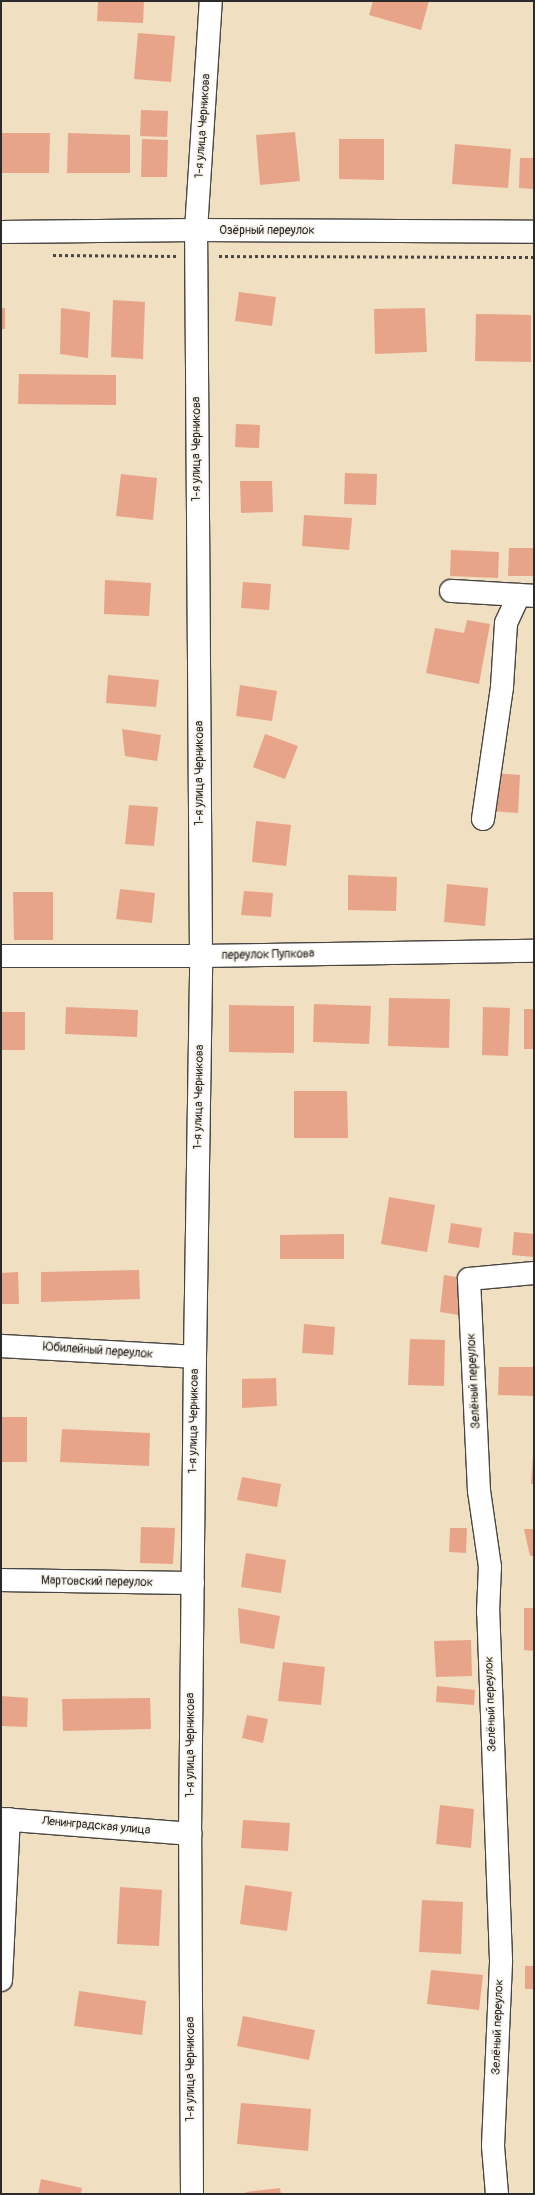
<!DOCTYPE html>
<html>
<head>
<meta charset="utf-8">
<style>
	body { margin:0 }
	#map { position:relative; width:535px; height:2195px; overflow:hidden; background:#f0dfc1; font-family:Pangolin,sans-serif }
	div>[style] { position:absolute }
	.building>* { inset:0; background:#e8a489 }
	.path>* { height:2.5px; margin-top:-1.25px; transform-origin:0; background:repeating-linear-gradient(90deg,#494642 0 3px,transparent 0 6px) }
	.roads { filter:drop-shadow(1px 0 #494642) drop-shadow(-1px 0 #494642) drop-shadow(0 1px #494642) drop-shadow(0 -1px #494642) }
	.minor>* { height:22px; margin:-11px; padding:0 11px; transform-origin:11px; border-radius:11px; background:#fff }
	span { translate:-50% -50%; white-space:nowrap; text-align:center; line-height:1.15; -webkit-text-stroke:3px #f7f3e8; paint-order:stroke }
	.street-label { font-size:12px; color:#2b2b2b }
	.frame { position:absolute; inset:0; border:2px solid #2b2b2b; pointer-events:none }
</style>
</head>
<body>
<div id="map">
	<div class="building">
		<div style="clip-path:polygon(98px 1px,144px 1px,143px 23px,97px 21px)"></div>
		<div style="clip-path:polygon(373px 1px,429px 1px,421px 30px,369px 15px)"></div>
		<div style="clip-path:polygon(138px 33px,175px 36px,171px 82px,134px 79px)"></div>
		<div style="clip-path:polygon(141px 110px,168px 111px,167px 137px,140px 136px)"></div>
		<div style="clip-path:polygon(295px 132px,300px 181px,260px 185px,256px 135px)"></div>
		<div style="clip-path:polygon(1px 133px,50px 133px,49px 173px,1px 173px)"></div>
		<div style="clip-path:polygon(68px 133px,130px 135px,130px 173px,67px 173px)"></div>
		<div style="clip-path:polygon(142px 139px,168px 140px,167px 177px,141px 177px)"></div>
		<div style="clip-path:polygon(339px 139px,384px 139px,384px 180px,339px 179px)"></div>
		<div style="clip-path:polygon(455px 144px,511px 149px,508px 188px,452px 184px)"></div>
		<div style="clip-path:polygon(520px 158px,534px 158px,534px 189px,519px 188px)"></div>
		<div style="clip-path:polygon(239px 292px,276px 297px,272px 326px,235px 321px)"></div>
		<div style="clip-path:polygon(113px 300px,145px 302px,143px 359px,111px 357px)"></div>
		<div style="clip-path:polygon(1px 308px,5px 308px,5px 329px,1px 329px)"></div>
		<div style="clip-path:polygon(61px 308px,90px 312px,88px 358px,60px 354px)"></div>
		<div style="clip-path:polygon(425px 308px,427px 352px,375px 354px,374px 309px)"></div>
		<div style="clip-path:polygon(476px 314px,531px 315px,531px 362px,475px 361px)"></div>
		<div style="clip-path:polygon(19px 374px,116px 375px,116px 405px,18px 404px)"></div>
		<div style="clip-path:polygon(236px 424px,260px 425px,259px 448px,235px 447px)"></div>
		<div style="clip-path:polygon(345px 473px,377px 474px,376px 505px,344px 504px)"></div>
		<div style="clip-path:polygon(121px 474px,157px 478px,153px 520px,116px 516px)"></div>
		<div style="clip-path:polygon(240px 481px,272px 481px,273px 512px,241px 513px)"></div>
		<div style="clip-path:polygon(304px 515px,352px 518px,349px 550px,302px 546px)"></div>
		<div style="clip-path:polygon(509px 548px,534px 548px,534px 576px,508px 576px)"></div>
		<div style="clip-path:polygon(451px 550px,499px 552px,498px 578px,450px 576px)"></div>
		<div style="clip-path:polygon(105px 580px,151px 583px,149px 616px,104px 614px)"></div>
		<div style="clip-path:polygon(243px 582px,271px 584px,269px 610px,241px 608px)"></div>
		<div style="clip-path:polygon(467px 620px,490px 624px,479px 684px,426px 673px,435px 628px,464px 633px)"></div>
		<div style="clip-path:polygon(108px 675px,159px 680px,156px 707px,106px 703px)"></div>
		<div style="clip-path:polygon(240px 685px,277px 691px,272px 721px,236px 716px)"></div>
		<div style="clip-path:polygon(122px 729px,161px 735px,157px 761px,125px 756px)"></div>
		<div style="clip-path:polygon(265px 734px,298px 746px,285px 779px,253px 767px)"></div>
		<div style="clip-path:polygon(493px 773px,520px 775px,518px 813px,490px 811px)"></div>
		<div style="clip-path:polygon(129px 805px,158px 807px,154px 846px,125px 844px)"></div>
		<div style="clip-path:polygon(256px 821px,291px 825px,286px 866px,252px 862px)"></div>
		<div style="clip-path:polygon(348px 875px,397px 877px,396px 911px,348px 910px)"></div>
		<div style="clip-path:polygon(447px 884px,488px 888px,485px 926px,444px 922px)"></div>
		<div style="clip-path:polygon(120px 889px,155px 893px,152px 923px,116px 919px)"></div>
		<div style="clip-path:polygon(244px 891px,273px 893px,271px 917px,241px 915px)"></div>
		<div style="clip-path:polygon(13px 892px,53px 892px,53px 940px,14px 940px)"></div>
		<div style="clip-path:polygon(389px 998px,450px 999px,449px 1048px,388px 1046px)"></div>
		<div style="clip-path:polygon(314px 1004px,371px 1006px,369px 1044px,313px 1042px)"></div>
		<div style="clip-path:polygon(229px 1005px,294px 1006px,294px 1053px,229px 1052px)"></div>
		<div style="clip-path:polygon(66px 1007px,138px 1010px,137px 1037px,65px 1034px)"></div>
		<div style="clip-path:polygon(483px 1007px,510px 1008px,508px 1056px,482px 1055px)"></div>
		<div style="clip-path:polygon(524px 1009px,534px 1009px,534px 1049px,524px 1049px)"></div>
		<div style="clip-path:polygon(1px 1012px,25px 1012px,25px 1050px,1px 1050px)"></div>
		<div style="clip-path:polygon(294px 1091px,347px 1091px,348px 1138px,294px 1138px)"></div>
		<div style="clip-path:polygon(389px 1197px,435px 1205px,427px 1252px,381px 1244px)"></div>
		<div style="clip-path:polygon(451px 1223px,482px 1228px,479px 1248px,448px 1243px)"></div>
		<div style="clip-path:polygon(514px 1232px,534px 1234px,534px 1257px,512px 1255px)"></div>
		<div style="clip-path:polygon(344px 1234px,344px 1259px,280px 1259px,280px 1235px)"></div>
		<div style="clip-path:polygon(139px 1270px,140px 1299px,41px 1302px,41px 1272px)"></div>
		<div style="clip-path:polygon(18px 1272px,19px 1304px,1px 1304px,1px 1273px)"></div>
		<div style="clip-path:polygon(444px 1275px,463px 1278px,459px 1315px,440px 1312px)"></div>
		<div style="clip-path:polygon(304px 1324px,335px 1327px,333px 1355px,302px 1353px)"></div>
		<div style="clip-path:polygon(410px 1339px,445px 1340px,444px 1386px,408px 1385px)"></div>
		<div style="clip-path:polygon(499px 1367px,534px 1367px,534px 1396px,498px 1395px)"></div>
		<div style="clip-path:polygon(276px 1378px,277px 1406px,242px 1408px,242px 1379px)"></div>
		<div style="clip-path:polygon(1px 1417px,27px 1417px,27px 1462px,1px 1462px)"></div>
		<div style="clip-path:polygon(62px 1429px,150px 1433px,149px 1466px,60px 1462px)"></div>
		<div style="clip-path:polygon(533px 1455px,534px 1455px,534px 1484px,531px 1484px)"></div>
		<div style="clip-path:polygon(242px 1477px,281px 1484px,277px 1507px,237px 1500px)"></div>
		<div style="clip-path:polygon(141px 1527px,175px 1528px,173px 1564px,140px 1563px)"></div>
		<div style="clip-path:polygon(450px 1528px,467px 1528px,466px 1553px,449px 1552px)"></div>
		<div style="clip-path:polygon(524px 1529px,534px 1529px,534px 1556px,530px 1556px)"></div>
		<div style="clip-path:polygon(246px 1553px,286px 1560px,281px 1593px,241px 1587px)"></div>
		<div style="clip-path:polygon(238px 1608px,280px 1616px,274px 1649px,240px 1643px)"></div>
		<div style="clip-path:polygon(524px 1608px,534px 1608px,534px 1651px,524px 1650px)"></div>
		<div style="clip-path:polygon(471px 1640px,472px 1676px,436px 1677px,434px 1641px)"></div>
		<div style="clip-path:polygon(283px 1662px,325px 1667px,321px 1705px,278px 1701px)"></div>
		<div style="clip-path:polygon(437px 1686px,475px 1690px,474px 1705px,436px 1702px)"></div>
		<div style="clip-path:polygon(1px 1696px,28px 1698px,27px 1727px,1px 1726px)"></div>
		<div style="clip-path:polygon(150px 1698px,151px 1729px,63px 1731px,62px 1699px)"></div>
		<div style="clip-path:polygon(247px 1715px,268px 1719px,263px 1743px,242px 1738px)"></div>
		<div style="clip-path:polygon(440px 1805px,474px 1809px,471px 1848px,436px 1844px)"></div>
		<div style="clip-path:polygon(243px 1820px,290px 1823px,288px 1851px,241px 1848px)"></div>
		<div style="clip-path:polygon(245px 1885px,292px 1892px,287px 1931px,240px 1924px)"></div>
		<div style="clip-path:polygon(120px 1887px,162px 1890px,159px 1946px,117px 1944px)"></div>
		<div style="clip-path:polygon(422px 1900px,463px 1902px,461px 1954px,419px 1952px)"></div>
		<div style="clip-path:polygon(525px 1966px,534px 1966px,534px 1989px,525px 1989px)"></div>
		<div style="clip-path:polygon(431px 1970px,483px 1975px,479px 2010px,427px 2004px)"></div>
		<div style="clip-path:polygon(79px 1991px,146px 2001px,142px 2035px,74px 2026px)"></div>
		<div style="clip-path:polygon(243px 2016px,315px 2030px,309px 2060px,237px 2046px)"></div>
		<div style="clip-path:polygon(241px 2103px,311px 2109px,308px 2151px,237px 2144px)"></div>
		<div style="clip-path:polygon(41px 2179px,82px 2188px,81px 2194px,38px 2194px)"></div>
		<div style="clip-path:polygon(280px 2188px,281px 2194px,246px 2194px,246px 2192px)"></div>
	</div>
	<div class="path">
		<div style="left:53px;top:255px;width:123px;rotate:0.5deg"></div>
		<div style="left:219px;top:256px;width:315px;rotate:0.2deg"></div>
	</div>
	<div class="roads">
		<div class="minor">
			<div style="left:1px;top:232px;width:195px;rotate:-0.6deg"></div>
			<div style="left:196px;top:230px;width:338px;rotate:0.3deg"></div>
			<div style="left:451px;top:591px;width:83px;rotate:3.4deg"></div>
			<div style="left:483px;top:819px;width:133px;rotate:-81.8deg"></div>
			<div style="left:502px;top:687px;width:64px;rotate:-86.4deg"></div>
			<div style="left:506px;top:623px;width:31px;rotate:-65deg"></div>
			<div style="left:1px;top:956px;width:200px"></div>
			<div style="left:201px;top:956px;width:333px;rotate:-0.9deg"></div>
			<div style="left:1px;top:1346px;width:194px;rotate:3.2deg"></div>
			<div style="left:1px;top:1580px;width:192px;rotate:0.9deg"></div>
			<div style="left:1px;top:1819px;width:190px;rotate:4.5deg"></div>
			<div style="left:1px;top:1980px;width:161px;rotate:-87.2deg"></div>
			<div style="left:192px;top:2194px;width:360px;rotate:-90.3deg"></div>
			<div style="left:190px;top:1834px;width:477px;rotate:-89.4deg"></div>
			<div style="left:195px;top:1357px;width:401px;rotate:-89.1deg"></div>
			<div style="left:201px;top:956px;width:726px;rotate:-90.39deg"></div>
			<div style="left:196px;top:230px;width:229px;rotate:-86.3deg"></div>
			<div style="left:497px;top:2194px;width:48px;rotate:-94.8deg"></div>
			<div style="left:493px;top:2146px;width:186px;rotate:-87.5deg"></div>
			<div style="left:501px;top:1960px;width:348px;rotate:-92.1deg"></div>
			<div style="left:488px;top:1612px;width:45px;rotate:-87.5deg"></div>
			<div style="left:490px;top:1567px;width:77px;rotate:-98.2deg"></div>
			<div style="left:479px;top:1491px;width:212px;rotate:-92.7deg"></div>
			<div style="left:469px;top:1279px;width:65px;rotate:-5.3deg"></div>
		</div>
	</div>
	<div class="street-label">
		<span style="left:203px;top:126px;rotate:-86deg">1-я улица Черникова</span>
		<span style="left:267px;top:231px">Озёрный переулок</span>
		<span style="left:197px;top:449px;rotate:-90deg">1-я улица Черникова</span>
		<span style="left:200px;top:773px;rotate:-90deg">1-я улица Черникова</span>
		<span style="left:268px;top:955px;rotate:-1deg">переулок Пупкова</span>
		<span style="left:199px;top:1097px;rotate:-89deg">1-я улица Черникова</span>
		<span style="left:98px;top:1351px;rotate:4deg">Юбилейный переулок</span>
		<span style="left:474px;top:1381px;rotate:-93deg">Зелёный переулок</span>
		<span style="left:194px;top:1421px;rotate:-89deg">1-я улица Черникова</span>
		<span style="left:97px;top:1582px;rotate:1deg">Мартовский переулок</span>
		<span style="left:491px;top:1704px;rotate:-92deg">Зелёный переулок</span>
		<span style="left:191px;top:1745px;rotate:-90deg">1-я улица Черникова</span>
		<span style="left:96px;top:1826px;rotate:5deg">Ленинградская улица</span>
		<span style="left:498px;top:2027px;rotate:-88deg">Зелёный переулок</span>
		<span style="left:191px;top:2069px;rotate:-90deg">1-я улица Черникова</span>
	</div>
	<div class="frame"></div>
</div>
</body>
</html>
